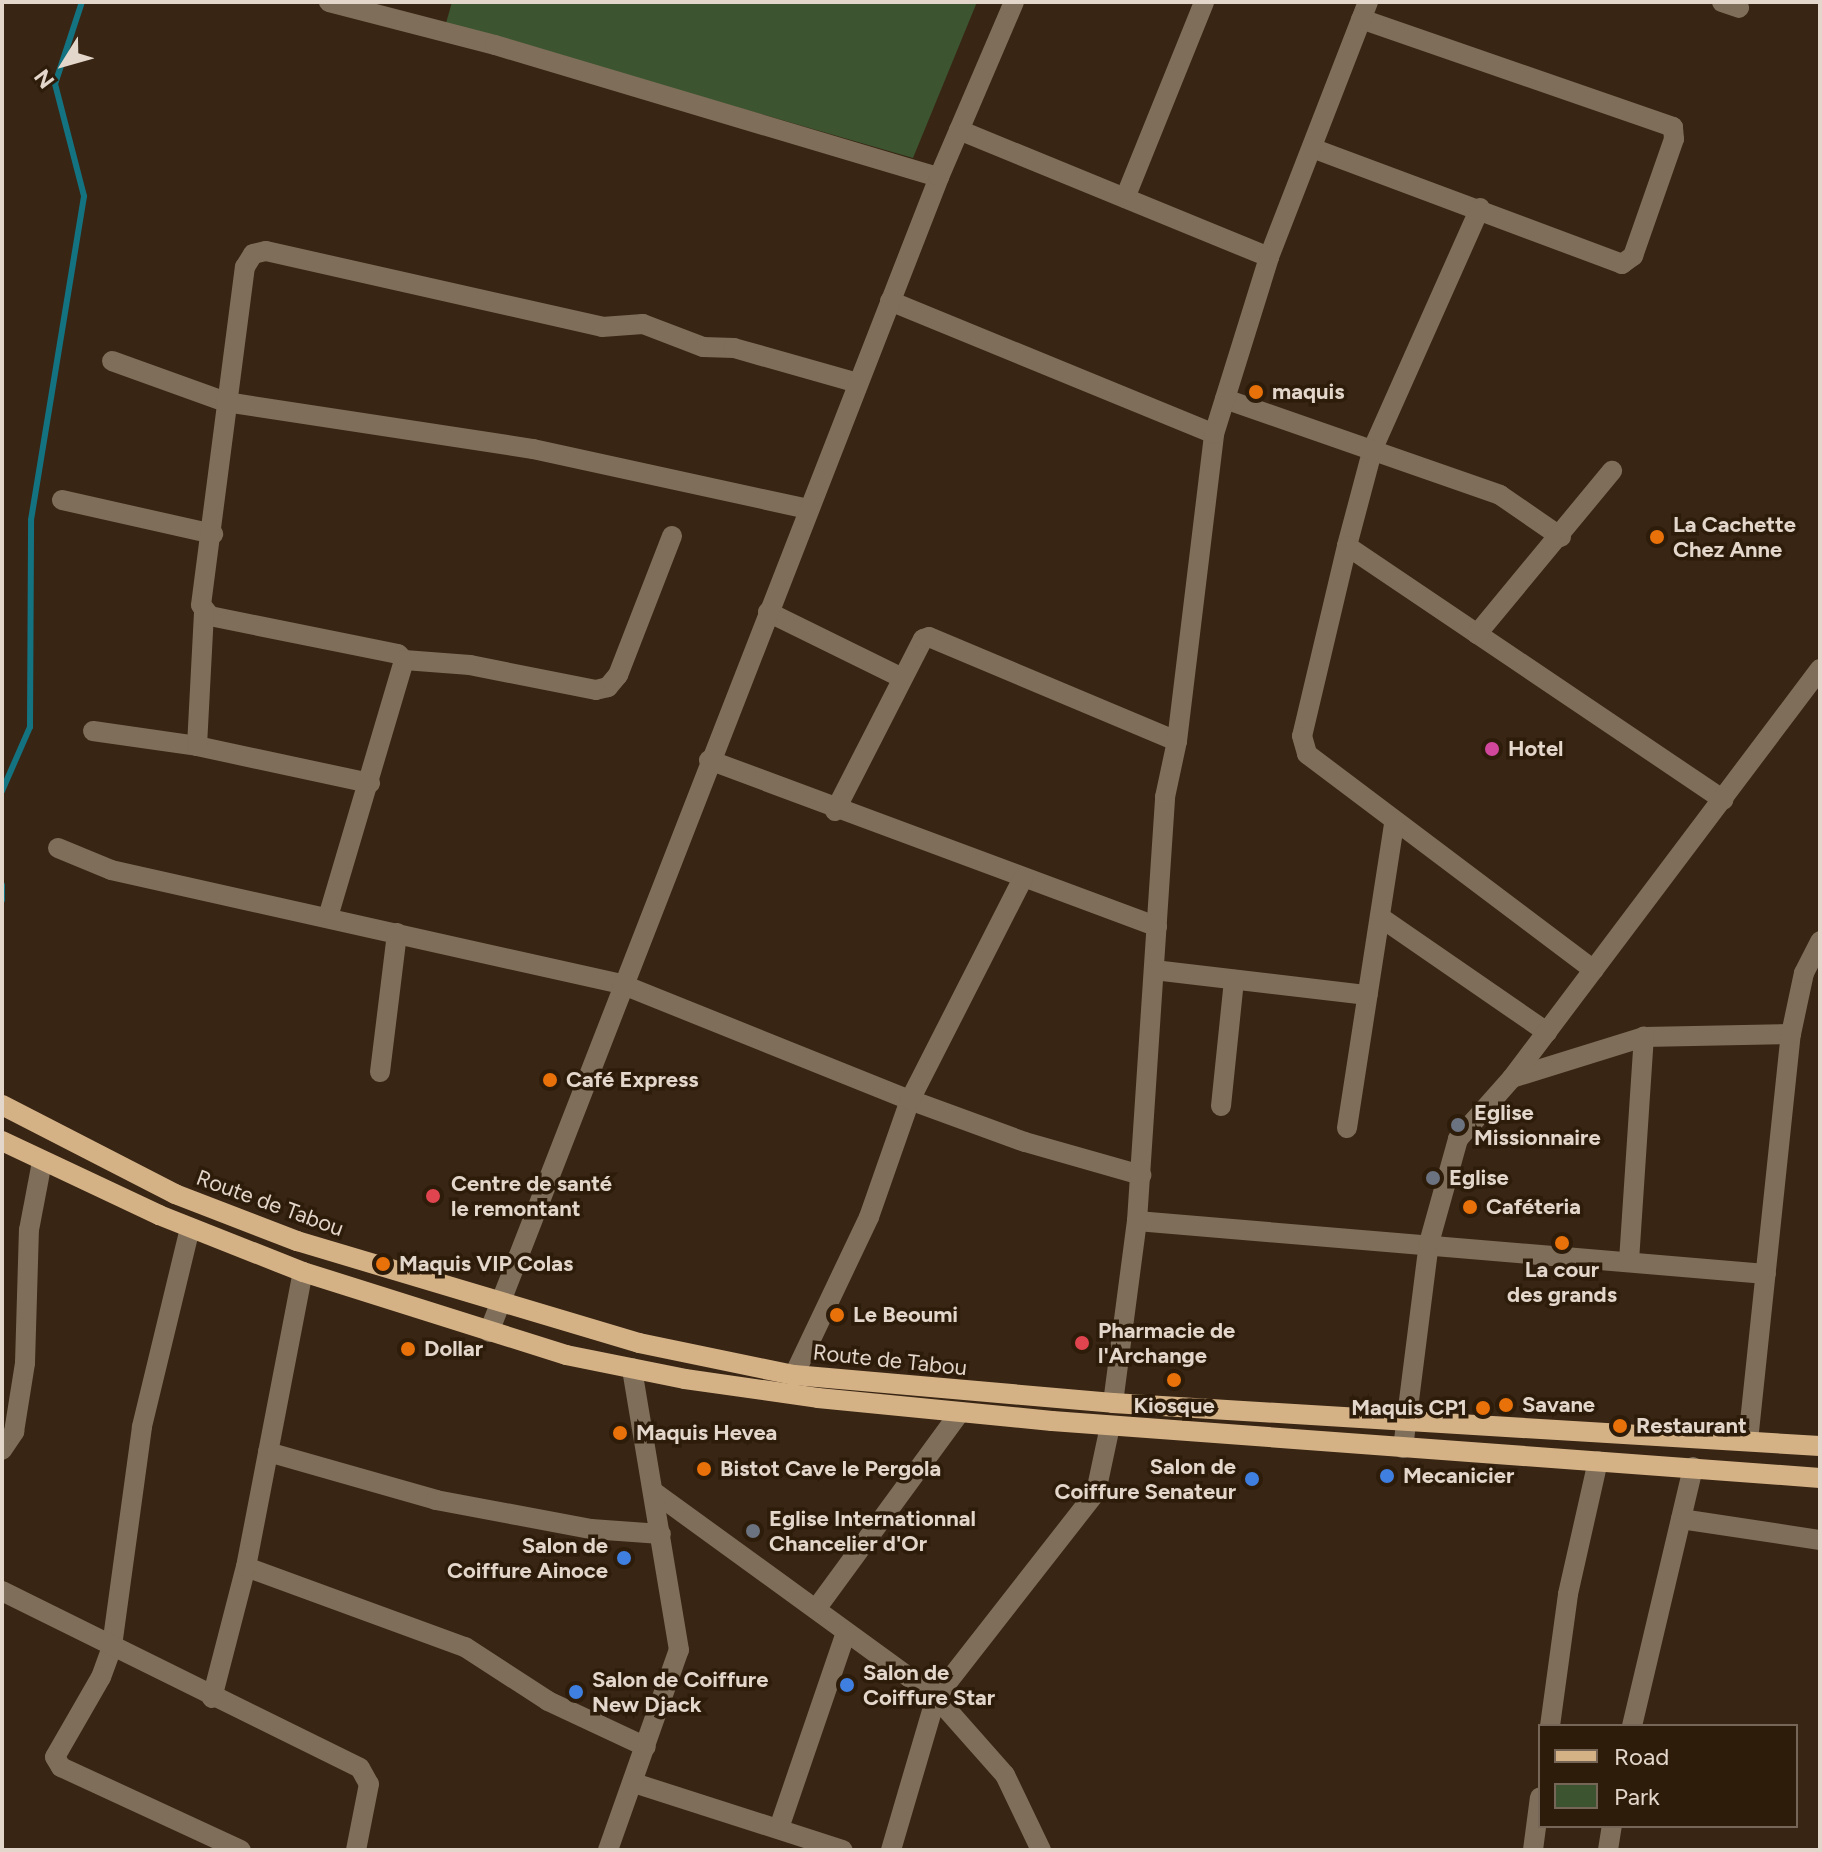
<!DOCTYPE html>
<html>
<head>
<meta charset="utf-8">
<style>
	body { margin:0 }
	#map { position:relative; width:1822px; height:1852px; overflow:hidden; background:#382514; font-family:Figtree,sans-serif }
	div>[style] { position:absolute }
	.green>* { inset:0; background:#3c542f }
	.stream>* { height:6px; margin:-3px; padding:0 3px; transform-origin:3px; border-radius:3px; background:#147380 }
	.minor>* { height:20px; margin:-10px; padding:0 10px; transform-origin:10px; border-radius:10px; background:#7f6e59 }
	.major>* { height:20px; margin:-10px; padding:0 10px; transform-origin:10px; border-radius:10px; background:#d5b286 }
	.dots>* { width:22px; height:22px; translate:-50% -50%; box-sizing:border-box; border:4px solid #2e1c0a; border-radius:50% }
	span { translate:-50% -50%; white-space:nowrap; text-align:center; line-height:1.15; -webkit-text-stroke:7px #2e1c0a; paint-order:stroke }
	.poi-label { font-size:22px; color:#e3d6cb; font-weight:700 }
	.left { translate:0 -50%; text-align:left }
	.right { translate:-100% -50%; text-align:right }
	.street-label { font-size:22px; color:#e3d6cb }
	.frame { position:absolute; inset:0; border:4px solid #e3d6cb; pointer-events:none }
	.legend { position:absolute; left:1538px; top:1724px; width:260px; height:104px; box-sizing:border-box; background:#2e1c0a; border:2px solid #766657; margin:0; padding:10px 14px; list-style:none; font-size:24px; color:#e3d6cb }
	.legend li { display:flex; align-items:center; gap:16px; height:40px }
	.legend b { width:40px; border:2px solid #766657 }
	.north { position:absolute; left:24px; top:24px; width:80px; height:80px; -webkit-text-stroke:6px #2e1c0a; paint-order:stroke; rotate:233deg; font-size:22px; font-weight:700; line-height:32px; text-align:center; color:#e3d6cb }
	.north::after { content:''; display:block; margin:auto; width:28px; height:36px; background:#e3d6cb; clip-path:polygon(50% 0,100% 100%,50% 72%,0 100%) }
</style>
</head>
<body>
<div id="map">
	<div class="green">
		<div style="clip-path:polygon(452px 2px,977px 2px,913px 158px,446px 23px)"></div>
	</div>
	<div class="stream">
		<div style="left:2px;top:791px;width:70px;rotate:-66.4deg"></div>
		<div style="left:30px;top:727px;width:207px;rotate:-89.7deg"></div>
		<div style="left:31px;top:520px;width:328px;rotate:-80.7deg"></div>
		<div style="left:84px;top:196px;width:116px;rotate:-104.5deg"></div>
		<div style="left:55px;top:84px;width:86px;rotate:-71.8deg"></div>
		<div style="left:2px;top:885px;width:15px;rotate:90deg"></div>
	</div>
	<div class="minor">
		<div style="left:329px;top:2px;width:171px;rotate:14.5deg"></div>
		<div style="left:495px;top:45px;width:463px;rotate:16.6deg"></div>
		<div style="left:1722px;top:2px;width:18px;rotate:19deg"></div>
		<div style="left:959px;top:130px;width:335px;rotate:22.3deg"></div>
		<div style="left:1312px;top:148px;width:331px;rotate:20.5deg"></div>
		<div style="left:1622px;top:264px;width:14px;rotate:-36deg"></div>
		<div style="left:1633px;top:256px;width:124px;rotate:-70.7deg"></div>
		<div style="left:1674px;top:139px;width:12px;rotate:-95deg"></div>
		<div style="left:1673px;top:127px;width:330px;rotate:-160.9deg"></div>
		<div style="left:1125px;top:198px;width:211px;rotate:-68deg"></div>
		<div style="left:1480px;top:208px;width:263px;rotate:114deg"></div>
		<div style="left:1373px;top:448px;width:101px;rotate:104.9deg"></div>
		<div style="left:1347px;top:546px;width:454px;rotate:34deg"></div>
		<div style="left:890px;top:301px;width:350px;rotate:22.3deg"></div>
		<div style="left:112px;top:361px;width:121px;rotate:19.8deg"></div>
		<div style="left:226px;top:402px;width:311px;rotate:8.7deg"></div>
		<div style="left:533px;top:449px;width:281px;rotate:12.3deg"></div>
		<div style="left:1225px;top:399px;width:291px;rotate:19.2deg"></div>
		<div style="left:1500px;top:495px;width:74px;rotate:34.5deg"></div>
		<div style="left:62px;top:500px;width:155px;rotate:12.7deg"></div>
		<div style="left:672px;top:536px;width:149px;rotate:111.2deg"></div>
		<div style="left:618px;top:675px;width:16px;rotate:130deg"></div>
		<div style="left:608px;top:687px;width:12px;rotate:166deg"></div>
		<div style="left:596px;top:690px;width:128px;rotate:-168.8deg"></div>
		<div style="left:470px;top:665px;width:66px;rotate:-175.7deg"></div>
		<div style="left:404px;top:660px;width:8px;rotate:-135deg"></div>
		<div style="left:398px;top:654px;width:192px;rotate:-168.6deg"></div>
		<div style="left:210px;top:616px;width:14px;rotate:-129deg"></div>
		<div style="left:201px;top:605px;width:341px;rotate:-82.6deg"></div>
		<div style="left:245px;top:267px;width:15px;rotate:-58deg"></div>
		<div style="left:253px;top:254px;width:13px;rotate:-13deg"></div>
		<div style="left:266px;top:251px;width:344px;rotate:12.7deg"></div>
		<div style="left:602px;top:327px;width:41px;rotate:-4.2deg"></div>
		<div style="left:643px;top:324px;width:64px;rotate:21deg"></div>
		<div style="left:703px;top:347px;width:31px;rotate:2deg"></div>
		<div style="left:734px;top:348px;width:129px;rotate:15.8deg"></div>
		<div style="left:1347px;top:546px;width:195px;rotate:103.3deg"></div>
		<div style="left:1302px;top:736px;width:19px;rotate:74deg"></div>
		<div style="left:1307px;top:754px;width:359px;rotate:37deg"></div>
		<div style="left:768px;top:612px;width:149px;rotate:26.2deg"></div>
		<div style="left:1477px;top:634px;width:212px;rotate:-50.4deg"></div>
		<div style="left:93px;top:731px;width:105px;rotate:8.2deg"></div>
		<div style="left:197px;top:746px;width:177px;rotate:12.1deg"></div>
		<div style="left:197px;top:746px;width:134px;rotate:-87deg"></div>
		<div style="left:709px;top:760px;width:478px;rotate:20.4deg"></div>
		<div style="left:835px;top:811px;width:193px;rotate:-62.9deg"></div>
		<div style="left:923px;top:639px;width:6px;rotate:-18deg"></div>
		<div style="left:929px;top:637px;width:269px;rotate:22.8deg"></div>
		<div style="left:58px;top:848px;width:57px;rotate:22.5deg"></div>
		<div style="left:111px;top:870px;width:523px;rotate:12.6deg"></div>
		<div style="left:621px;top:984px;width:311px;rotate:21.9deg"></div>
		<div style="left:910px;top:1100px;width:122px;rotate:20.1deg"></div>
		<div style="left:1025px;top:1142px;width:121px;rotate:15.9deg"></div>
		<div style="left:328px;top:917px;width:268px;rotate:-73.5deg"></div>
		<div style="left:1380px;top:917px;width:203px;rotate:34.6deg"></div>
		<div style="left:1154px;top:970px;width:215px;rotate:6.7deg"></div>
		<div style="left:380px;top:1072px;width:140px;rotate:-83deg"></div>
		<div style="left:1512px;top:1078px;width:138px;rotate:-17.3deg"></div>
		<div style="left:1644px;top:1037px;width:147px;rotate:-1.2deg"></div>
		<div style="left:1221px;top:1106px;width:127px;rotate:-84.1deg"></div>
		<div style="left:1347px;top:1128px;width:309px;rotate:-81.2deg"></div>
		<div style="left:1137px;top:1221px;width:631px;rotate:4.82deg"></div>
		<div style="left:190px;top:1228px;width:205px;rotate:103.6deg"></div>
		<div style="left:142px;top:1427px;width:222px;rotate:97.8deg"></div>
		<div style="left:112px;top:1647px;width:32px;rotate:110deg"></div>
		<div style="left:101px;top:1677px;width:92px;rotate:119.9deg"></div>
		<div style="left:55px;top:1757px;width:12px;rotate:59deg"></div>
		<div style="left:61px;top:1767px;width:198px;rotate:24.8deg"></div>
		<div style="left:1629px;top:1261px;width:225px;rotate:-86.2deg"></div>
		<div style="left:489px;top:1332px;width:1240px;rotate:-68.71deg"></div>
		<div style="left:939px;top:177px;width:190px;rotate:-66.8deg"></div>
		<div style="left:794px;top:1375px;width:175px;rotate:-64.6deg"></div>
		<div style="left:869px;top:1217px;width:124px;rotate:-70.7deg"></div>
		<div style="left:910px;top:1100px;width:249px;rotate:-63deg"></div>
		<div style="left:1113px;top:1403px;width:184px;rotate:-82.5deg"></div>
		<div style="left:1137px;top:1221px;width:425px;rotate:-86.2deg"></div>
		<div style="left:1165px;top:797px;width:57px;rotate:-77.9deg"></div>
		<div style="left:1177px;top:741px;width:309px;rotate:-83.1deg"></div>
		<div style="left:1214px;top:434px;width:185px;rotate:-72.7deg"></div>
		<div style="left:1269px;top:257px;width:274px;rotate:-68.8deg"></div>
		<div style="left:1748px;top:1441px;width:409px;rotate:-84deg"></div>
		<div style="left:1791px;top:1034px;width:62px;rotate:-78deg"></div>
		<div style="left:1804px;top:973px;width:36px;rotate:-63deg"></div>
		<div style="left:1403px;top:1448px;width:207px;rotate:-82.8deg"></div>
		<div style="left:1429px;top:1243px;width:108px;rotate:-74.4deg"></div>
		<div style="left:1458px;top:1139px;width:81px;rotate:-48.5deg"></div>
		<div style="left:1512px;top:1078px;width:512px;rotate:-53.02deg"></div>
		<div style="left:2px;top:1450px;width:22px;rotate:-56deg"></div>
		<div style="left:14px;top:1432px;width:70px;rotate:-80.9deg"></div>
		<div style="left:25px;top:1363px;width:133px;rotate:-88.3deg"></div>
		<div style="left:29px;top:1230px;width:69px;rotate:-79.2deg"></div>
		<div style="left:268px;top:1452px;width:175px;rotate:15.9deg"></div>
		<div style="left:436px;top:1500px;width:158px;rotate:10.6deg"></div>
		<div style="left:591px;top:1529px;width:70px;rotate:4.1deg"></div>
		<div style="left:654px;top:1492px;width:349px;rotate:36deg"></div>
		<div style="left:936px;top:1697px;width:104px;rotate:48.5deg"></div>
		<div style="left:1005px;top:1775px;width:83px;rotate:64.4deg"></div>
		<div style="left:1681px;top:1519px;width:141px;rotate:8.6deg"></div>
		<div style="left:246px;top:1567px;width:233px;rotate:20.1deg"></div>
		<div style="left:465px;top:1647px;width:99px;rotate:33deg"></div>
		<div style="left:548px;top:1701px;width:108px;rotate:25.1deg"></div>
		<div style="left:2px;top:1591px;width:399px;rotate:26.3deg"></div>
		<div style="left:360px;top:1768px;width:18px;rotate:61deg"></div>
		<div style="left:369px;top:1784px;width:67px;rotate:101.1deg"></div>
		<div style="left:816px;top:1609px;width:244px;rotate:-53.8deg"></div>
		<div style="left:212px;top:1698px;width:135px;rotate:-75.5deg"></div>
		<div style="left:246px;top:1567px;width:300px;rotate:-79.1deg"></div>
		<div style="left:1550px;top:1726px;width:133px;rotate:-82.2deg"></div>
		<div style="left:1568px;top:1594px;width:136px;rotate:-77.3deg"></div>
		<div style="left:1632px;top:1726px;width:266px;rotate:-76.7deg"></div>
		<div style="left:634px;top:1783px;width:219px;rotate:17.8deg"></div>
		<div style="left:779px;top:1828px;width:207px;rotate:-71.1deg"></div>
		<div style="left:608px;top:1850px;width:212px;rotate:-70.5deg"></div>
		<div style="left:679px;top:1650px;width:286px;rotate:-99.5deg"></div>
		<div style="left:891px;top:1850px;width:159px;rotate:-73.6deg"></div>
		<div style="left:936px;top:1697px;width:260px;rotate:-52deg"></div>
		<div style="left:1096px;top:1492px;width:67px;rotate:-78deg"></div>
		<div style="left:1533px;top:1850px;width:53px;rotate:-82.5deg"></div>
		<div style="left:1608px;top:1850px;width:24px;rotate:-81deg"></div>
	</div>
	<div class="major">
		<div style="left:2px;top:1105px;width:195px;rotate:27.2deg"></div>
		<div style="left:175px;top:1194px;width:131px;rotate:21.1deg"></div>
		<div style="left:297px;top:1241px;width:357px;rotate:16.6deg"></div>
		<div style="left:639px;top:1343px;width:158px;rotate:11.7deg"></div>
		<div style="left:794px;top:1375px;width:320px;rotate:5deg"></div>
		<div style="left:1113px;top:1403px;width:708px;rotate:3.48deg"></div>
		<div style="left:2px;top:1141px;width:174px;rotate:25.2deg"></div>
		<div style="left:159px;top:1215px;width:155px;rotate:21.6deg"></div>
		<div style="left:303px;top:1272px;width:276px;rotate:17.5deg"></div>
		<div style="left:566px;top:1355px;width:121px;rotate:11.4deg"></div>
		<div style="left:685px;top:1379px;width:134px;rotate:8.1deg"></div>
		<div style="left:818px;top:1398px;width:235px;rotate:5.6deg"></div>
		<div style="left:1052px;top:1421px;width:770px;rotate:4.24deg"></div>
	</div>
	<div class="dots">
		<div style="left:1256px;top:392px;background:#e8710a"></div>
		<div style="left:1657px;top:537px;background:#e8710a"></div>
		<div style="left:1492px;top:749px;background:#d1479c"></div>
		<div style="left:550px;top:1080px;background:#e8710a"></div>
		<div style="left:1458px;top:1125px;background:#6b7280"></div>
		<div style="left:1433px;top:1178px;background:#6b7280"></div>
		<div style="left:433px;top:1196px;background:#e0444e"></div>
		<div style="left:1470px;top:1207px;background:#e8710a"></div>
		<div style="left:1562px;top:1243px;background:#e8710a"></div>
		<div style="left:383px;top:1264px;background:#e8710a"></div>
		<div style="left:837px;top:1315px;background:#e8710a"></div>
		<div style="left:1082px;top:1343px;background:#e0444e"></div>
		<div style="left:408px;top:1349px;background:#e8710a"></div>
		<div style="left:1174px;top:1380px;background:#e8710a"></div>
		<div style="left:1506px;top:1405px;background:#e8710a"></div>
		<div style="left:1483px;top:1408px;background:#e8710a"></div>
		<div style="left:1620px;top:1426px;background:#e8710a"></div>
		<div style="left:620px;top:1433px;background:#e8710a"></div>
		<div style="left:704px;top:1469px;background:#e8710a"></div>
		<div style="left:1387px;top:1476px;background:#3f7fe0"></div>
		<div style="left:1252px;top:1479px;background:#3f7fe0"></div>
		<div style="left:753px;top:1531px;background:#6b7280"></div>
		<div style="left:624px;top:1558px;background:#3f7fe0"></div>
		<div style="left:847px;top:1685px;background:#3f7fe0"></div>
		<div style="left:576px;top:1692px;background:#3f7fe0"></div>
	</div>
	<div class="poi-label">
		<span class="left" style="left:1272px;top:392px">maquis</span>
		<span class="left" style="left:1673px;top:537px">La Cachette<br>Chez Anne</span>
		<span class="left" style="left:1508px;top:749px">Hotel</span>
		<span class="left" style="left:566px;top:1080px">Café Express</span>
		<span class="left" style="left:1474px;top:1125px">Eglise<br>Missionnaire</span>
		<span class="left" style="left:1449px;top:1178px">Eglise</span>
		<span class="left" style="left:451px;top:1196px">Centre de santé<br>le remontant</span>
		<span class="left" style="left:1486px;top:1207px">Caféteria</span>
		<span class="left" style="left:399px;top:1264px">Maquis VIP Colas</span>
		<span style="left:1562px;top:1282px">La cour<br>des grands</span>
		<span class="left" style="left:853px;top:1315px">Le Beoumi</span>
		<span class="left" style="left:1098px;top:1343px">Pharmacie de<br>l'Archange</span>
		<span class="left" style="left:424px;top:1349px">Dollar</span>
		<span class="left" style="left:1522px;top:1405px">Savane</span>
		<span style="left:1174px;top:1406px">Kiosque</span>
		<span class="right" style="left:1467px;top:1408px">Maquis CP1</span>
		<span class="left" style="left:1636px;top:1426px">Restaurant</span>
		<span class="left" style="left:636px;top:1433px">Maquis Hevea</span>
		<span class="right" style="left:1236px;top:1479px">Salon de<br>Coiffure Senateur</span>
		<span class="left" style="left:720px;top:1469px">Bistot Cave le Pergola</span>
		<span class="left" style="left:1403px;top:1476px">Mecanicier</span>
		<span class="left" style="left:769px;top:1531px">Eglise Internationnal<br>Chancelier d'Or</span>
		<span class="right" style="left:608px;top:1558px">Salon de<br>Coiffure Ainoce</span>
		<span class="left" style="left:863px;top:1685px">Salon de<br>Coiffure Star</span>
		<span class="left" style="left:592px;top:1692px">Salon de Coiffure<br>New Djack</span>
	</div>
	<div class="street-label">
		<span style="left:270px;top:1203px;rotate:20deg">Route de Tabou</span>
		<span style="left:890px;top:1360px;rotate:6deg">Route de Tabou</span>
	</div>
	<div class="frame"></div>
	<ul class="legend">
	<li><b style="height:10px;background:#d5b286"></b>Road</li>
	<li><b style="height:22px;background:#3c542f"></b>Park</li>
	</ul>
	<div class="north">N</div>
</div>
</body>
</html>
